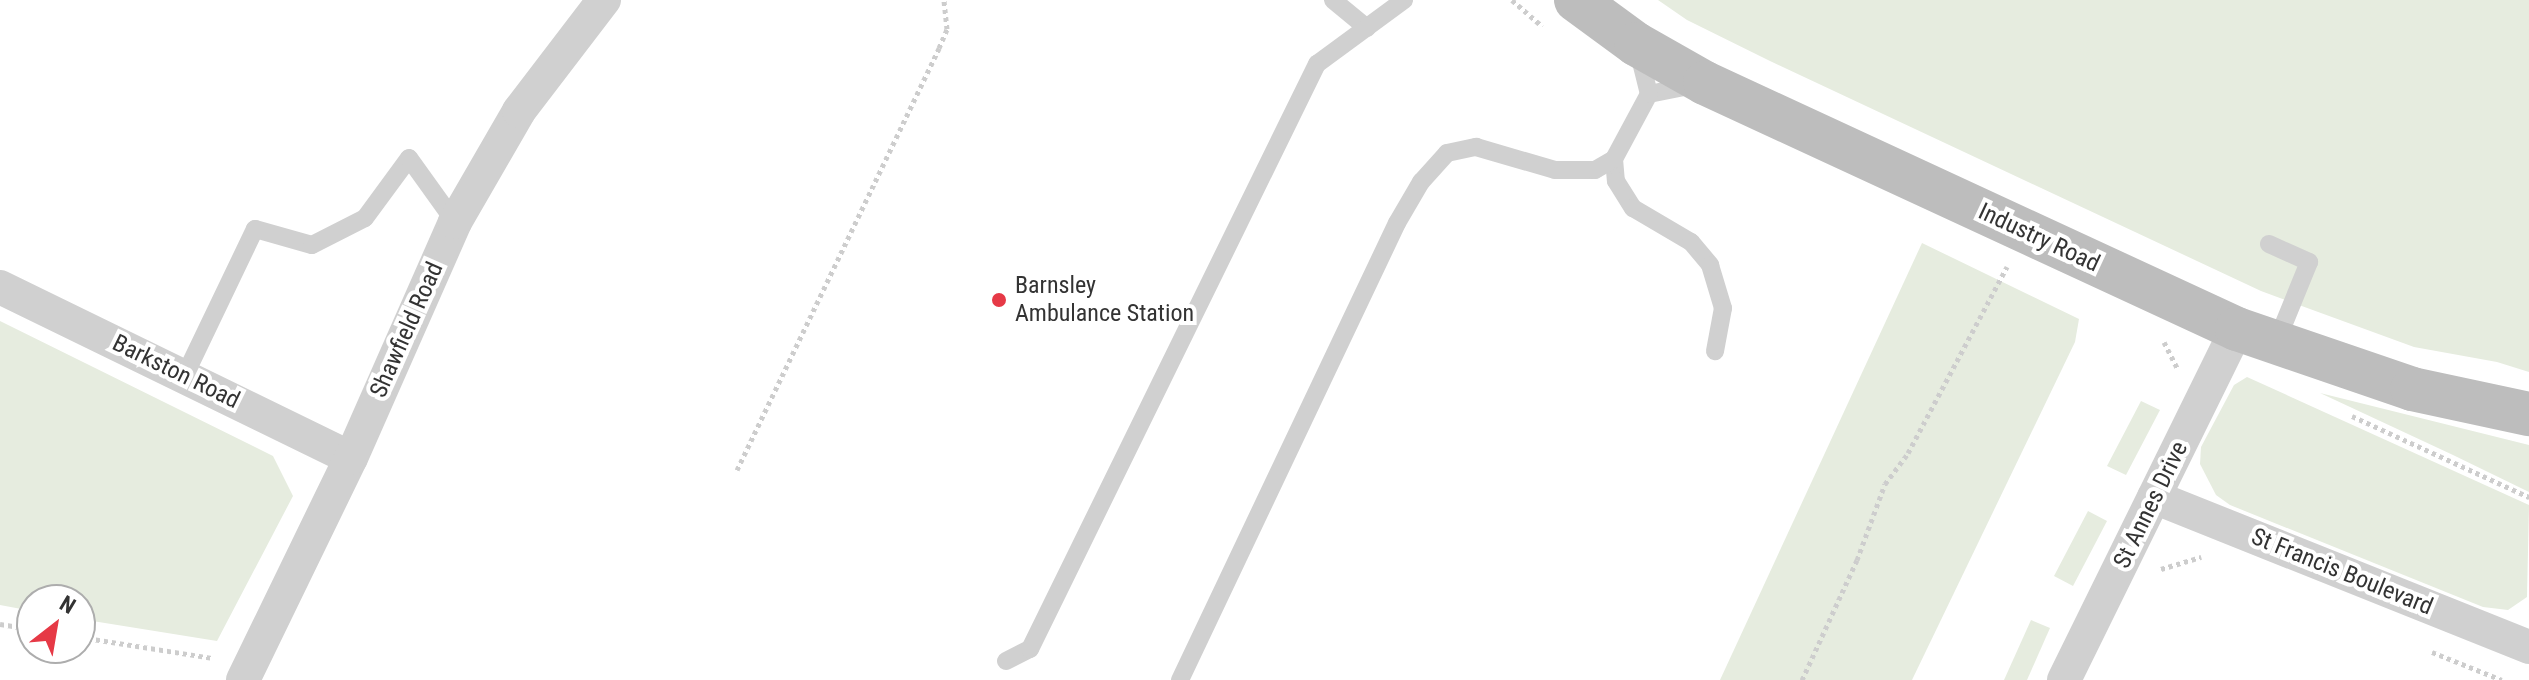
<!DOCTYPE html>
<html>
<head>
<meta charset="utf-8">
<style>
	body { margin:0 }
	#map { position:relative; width:2529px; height:680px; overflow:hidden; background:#fff; font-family:"Roboto Condensed",sans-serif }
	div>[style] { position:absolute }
	.green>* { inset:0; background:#e6ecdf }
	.path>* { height:5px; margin-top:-2.5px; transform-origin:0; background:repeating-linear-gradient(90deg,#cdcdcd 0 4px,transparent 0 8px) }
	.lane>* { height:18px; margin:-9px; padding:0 9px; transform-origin:9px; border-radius:9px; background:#d0d0d0 }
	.street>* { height:34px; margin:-17px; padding:0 17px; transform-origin:17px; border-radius:17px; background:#d0d0d0 }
	.secondary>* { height:44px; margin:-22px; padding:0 22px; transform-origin:22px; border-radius:22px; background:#bdbdbd }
	.dots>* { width:22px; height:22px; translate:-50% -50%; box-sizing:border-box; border:4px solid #fff; border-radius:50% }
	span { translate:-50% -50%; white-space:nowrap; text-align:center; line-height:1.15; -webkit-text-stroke:8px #fff; paint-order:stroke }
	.street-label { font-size:24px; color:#333 }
	.poi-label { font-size:24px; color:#333 }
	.left { translate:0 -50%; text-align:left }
	.north { position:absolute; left:16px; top:584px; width:80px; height:80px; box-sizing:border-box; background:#fff; border:2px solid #adadad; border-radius:50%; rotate:31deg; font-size:22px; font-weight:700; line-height:32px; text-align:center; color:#333 }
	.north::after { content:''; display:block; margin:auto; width:28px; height:36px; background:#e63946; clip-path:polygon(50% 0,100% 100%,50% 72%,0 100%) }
</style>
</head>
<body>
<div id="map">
	<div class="green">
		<div style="clip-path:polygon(1658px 0,2529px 0,2529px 372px,2497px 362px,2414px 347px,2261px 291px,1770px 61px,1687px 20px)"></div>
		<div style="clip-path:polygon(1922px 243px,2079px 319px,2075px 342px,1912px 680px,1720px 680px)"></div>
		<div style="clip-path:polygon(0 321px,273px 456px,293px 496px,217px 641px,80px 619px,80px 600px,32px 600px,32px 611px,0 605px)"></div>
		<div style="clip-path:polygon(2247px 377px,2529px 505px,2527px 597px,2508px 610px,2483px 607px,2230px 505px,2216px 495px,2200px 464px,2201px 447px,2234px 385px)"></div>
		<div style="clip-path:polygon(2320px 393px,2529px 445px,2529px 492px,2453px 455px)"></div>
		<div style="clip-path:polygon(2141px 401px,2160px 410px,2126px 475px,2107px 466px)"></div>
		<div style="clip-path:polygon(2088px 511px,2107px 521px,2073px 586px,2054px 576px)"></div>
		<div style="clip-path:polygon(2031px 620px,2050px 628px,2027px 680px,2004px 680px)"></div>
	</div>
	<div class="path">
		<div style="left:1512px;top:0;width:40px;rotate:41deg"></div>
		<div style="left:2164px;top:342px;width:29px;rotate:63deg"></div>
		<div style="left:2352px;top:416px;width:195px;rotate:24.6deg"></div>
		<div style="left:737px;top:470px;width:468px;rotate:-64.4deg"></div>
		<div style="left:939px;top:48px;width:21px;rotate:-67deg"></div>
		<div style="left:947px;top:29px;width:29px;rotate:-96deg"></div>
		<div style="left:2161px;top:569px;width:42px;rotate:-16.7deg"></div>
		<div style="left:0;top:624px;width:32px;rotate:9deg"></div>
		<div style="left:80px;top:637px;width:135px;rotate:9deg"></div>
		<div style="left:2432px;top:652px;width:75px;rotate:21.8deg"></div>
		<div style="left:1802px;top:680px;width:132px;rotate:-65.4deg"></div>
		<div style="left:1857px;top:560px;width:81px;rotate:-69.8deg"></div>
		<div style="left:1885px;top:484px;width:39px;rotate:-53deg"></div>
		<div style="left:1908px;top:453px;width:211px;rotate:-62deg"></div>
	</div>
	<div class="lane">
		<div style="left:1333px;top:0;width:44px;rotate:39.5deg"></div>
		<div style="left:1649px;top:94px;width:46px;rotate:-11.3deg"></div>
		<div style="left:1614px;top:159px;width:22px;rotate:85deg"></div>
		<div style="left:1616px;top:181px;width:32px;rotate:58deg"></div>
		<div style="left:1633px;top:208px;width:67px;rotate:30.4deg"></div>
		<div style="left:1691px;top:242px;width:30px;rotate:50deg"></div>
		<div style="left:1710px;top:265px;width:45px;rotate:73.2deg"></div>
		<div style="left:1723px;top:308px;width:44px;rotate:100.5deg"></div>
		<div style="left:2269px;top:244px;width:44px;rotate:24.2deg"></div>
		<div style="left:2309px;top:262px;width:87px;rotate:112.2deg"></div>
		<div style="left:185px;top:375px;width:162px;rotate:-64.4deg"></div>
		<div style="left:255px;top:229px;width:59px;rotate:15.7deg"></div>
		<div style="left:312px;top:245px;width:59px;rotate:-27deg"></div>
		<div style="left:365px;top:218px;width:74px;rotate:-53.7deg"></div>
		<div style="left:409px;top:158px;width:79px;rotate:54.3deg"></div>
		<div style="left:1006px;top:661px;width:27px;rotate:-27deg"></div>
		<div style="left:1030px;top:649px;width:652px;rotate:-63.87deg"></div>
		<div style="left:1317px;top:64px;width:108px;rotate:-36.3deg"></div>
		<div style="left:1180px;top:680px;width:506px;rotate:-64.6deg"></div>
		<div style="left:1397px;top:223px;width:48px;rotate:-59.7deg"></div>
		<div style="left:1421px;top:182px;width:39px;rotate:-48deg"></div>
		<div style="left:1447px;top:153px;width:30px;rotate:-12deg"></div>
		<div style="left:1476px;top:147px;width:82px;rotate:16.2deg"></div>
		<div style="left:1555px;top:170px;width:40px"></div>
		<div style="left:1595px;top:170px;width:22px;rotate:-30deg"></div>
		<div style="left:1614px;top:159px;width:74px;rotate:-61.7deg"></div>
		<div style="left:1649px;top:94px;width:45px;rotate:-104deg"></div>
	</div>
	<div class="street">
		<div style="left:0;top:287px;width:390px;rotate:26deg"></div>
		<div style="left:2154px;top:497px;width:404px;rotate:21.8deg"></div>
		<div style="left:243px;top:680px;width:247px;rotate:-64.1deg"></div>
		<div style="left:351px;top:458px;width:258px;rotate:-66.2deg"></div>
		<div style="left:455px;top:222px;width:128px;rotate:-60deg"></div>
		<div style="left:519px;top:111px;width:140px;rotate:-52.6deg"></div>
		<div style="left:2064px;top:680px;width:391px;rotate:-63.8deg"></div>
	</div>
	<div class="secondary">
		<div style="left:1576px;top:0;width:74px;rotate:36.3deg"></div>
		<div style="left:1636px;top:44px;width:79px;rotate:29.5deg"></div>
		<div style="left:1705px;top:83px;width:586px;rotate:24.82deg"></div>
		<div style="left:2237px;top:329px;width:185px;rotate:18.9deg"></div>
		<div style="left:2412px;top:389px;width:120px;rotate:12.1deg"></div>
	</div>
	<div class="dots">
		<div style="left:999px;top:300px;background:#e63946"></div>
	</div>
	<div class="street-label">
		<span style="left:2039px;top:238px;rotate:25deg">Industry Road</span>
		<span style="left:407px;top:330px;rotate:-66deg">Shawfield Road</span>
		<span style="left:176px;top:372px;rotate:26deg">Barkston Road</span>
		<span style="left:2151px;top:505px;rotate:-64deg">St Annes Drive</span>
		<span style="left:2342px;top:572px;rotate:22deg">St Francis Boulevard</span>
	</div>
	<div class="poi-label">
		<span class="left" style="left:1015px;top:300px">Barnsley<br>Ambulance Station</span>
	</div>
	<div class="north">N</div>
</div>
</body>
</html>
